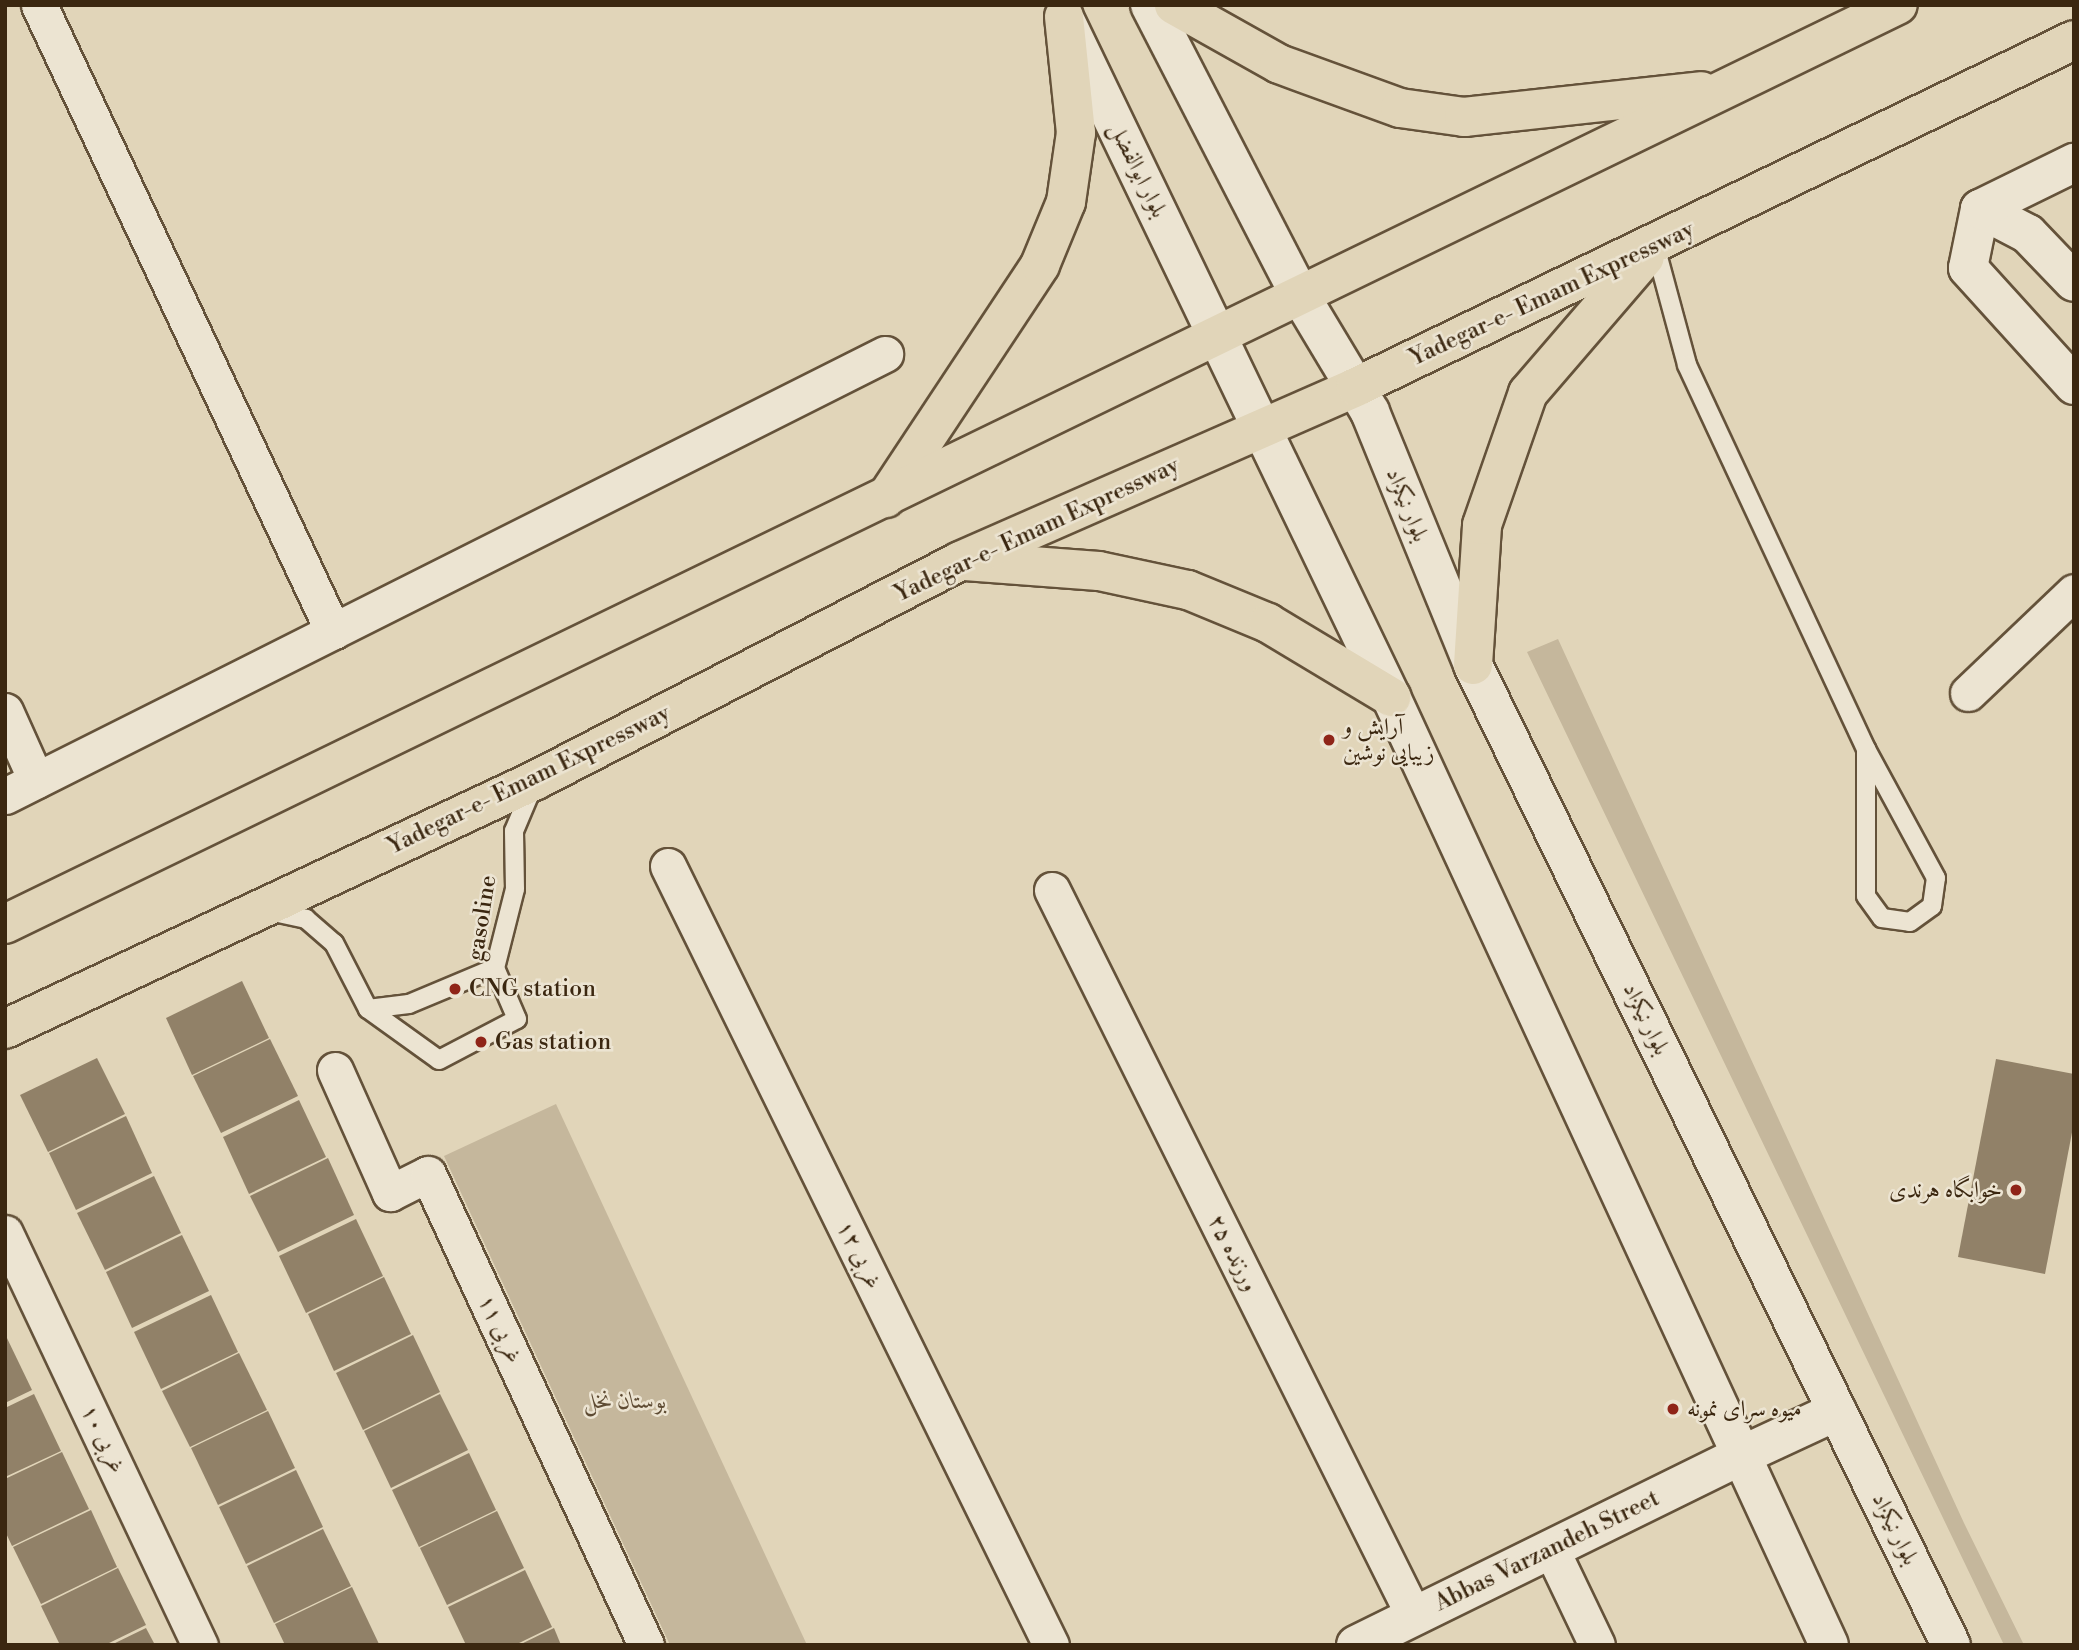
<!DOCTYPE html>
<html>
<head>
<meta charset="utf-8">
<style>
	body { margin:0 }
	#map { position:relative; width:2079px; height:1650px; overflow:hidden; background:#e1d5b9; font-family:"Libre Bodoni",Amiri,serif }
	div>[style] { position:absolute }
	.green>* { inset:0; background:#c5b79c }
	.building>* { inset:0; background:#918168 }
	.roads { filter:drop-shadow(2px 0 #64523a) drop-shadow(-2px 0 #64523a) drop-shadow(0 2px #64523a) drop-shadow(0 -2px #64523a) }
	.service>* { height:18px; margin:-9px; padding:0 9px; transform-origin:9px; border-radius:9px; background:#ece4d2 }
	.minor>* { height:35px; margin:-17.5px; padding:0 17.5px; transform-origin:17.5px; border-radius:17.5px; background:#ece4d2 }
	.tertiary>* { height:38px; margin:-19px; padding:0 19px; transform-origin:19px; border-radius:19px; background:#ece4d2 }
	.secondary>* { height:38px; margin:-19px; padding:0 19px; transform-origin:19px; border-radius:19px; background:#ece4d2 }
	.trunk>* { height:38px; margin:-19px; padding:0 19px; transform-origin:19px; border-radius:19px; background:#e1d5b9 }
	.dots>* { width:19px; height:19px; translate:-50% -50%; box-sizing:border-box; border:4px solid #ece4d2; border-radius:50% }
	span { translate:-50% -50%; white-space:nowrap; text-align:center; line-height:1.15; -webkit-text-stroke:5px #ece4d2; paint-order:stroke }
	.street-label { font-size:23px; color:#3b2710 }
	.poi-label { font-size:23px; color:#3b2710 }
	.left { translate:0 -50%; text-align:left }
	.right { translate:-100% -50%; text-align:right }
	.park-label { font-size:23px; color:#5e4b33; font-style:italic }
	.frame { position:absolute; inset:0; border:7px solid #3b2710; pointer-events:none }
</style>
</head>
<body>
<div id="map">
	<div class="green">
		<div style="clip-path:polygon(1558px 639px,1964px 1523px,2024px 1645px,2004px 1645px,1527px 652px)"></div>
		<div style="clip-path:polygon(556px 1104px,807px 1645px,670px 1645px,444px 1156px)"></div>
	</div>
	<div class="building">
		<div style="clip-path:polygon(242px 981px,269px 1038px,192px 1075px,166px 1018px)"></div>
		<div style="clip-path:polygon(270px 1039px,298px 1096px,221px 1133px,193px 1076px)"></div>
		<div style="clip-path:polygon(97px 1058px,125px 1114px,48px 1152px,20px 1095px)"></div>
		<div style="clip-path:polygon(1996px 1059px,2074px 1074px,2074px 1122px,2045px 1274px,1958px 1257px)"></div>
		<div style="clip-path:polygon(299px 1100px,326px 1157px,249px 1194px,223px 1137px)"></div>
		<div style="clip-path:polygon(126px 1116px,152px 1173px,76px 1210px,49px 1153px)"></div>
		<div style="clip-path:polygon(328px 1158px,354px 1215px,278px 1252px,250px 1196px)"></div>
		<div style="clip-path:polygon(154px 1176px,181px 1233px,105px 1270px,77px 1213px)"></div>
		<div style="clip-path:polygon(356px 1219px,383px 1276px,306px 1313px,279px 1256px)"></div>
		<div style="clip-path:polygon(182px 1235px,209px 1291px,132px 1328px,106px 1272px)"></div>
		<div style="clip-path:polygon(384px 1277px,411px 1334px,334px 1371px,308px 1314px)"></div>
		<div style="clip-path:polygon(211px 1295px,238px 1352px,161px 1389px,134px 1332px)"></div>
		<div style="clip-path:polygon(5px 1334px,32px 1390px,5px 1403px)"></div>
		<div style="clip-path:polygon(413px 1335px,440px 1392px,363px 1430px,336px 1373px)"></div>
		<div style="clip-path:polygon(239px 1353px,267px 1410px,190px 1447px,162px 1391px)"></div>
		<div style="clip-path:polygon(34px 1394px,61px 1451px,5px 1477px,5px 1408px)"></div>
		<div style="clip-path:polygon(440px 1394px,468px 1450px,391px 1488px,364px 1431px)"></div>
		<div style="clip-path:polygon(268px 1411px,295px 1468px,218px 1505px,191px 1448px)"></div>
		<div style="clip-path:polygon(62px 1452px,89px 1509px,12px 1546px,5px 1531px,5px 1479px)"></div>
		<div style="clip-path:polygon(469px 1453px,496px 1510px,419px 1547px,392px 1490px)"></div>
		<div style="clip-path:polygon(296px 1470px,323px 1527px,246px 1564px,219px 1507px)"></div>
		<div style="clip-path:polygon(91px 1510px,117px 1567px,41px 1604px,13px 1547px)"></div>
		<div style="clip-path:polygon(497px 1511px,524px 1568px,447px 1605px,420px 1548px)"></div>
		<div style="clip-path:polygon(323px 1529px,351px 1586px,274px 1623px,247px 1566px)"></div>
		<div style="clip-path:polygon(118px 1568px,146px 1625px,105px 1645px,60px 1645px,41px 1606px)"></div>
		<div style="clip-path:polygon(525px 1570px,552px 1627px,515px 1645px,466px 1645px,448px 1607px)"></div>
		<div style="clip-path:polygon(352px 1587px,379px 1644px,285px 1645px,275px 1624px)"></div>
		<div style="clip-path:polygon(146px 1628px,155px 1645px,111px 1645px)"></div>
		<div style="clip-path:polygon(554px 1628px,561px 1645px,519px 1645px)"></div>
	</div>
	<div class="roads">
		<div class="service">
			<div style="left:1655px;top:246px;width:123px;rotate:74.9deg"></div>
			<div style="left:1687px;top:365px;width:424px;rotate:65deg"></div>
			<div style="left:1866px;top:749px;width:147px;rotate:90deg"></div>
			<div style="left:1866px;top:896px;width:27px;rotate:54deg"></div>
			<div style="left:1882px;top:918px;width:28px;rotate:8deg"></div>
			<div style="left:1910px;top:922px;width:27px;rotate:-36deg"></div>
			<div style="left:1932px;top:906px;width:28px;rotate:-82deg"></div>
			<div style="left:1936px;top:878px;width:147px;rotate:-118.5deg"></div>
			<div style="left:269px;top:911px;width:38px;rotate:12deg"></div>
			<div style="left:306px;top:919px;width:37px;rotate:41deg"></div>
			<div style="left:334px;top:943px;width:74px;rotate:62.7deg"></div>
			<div style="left:368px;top:1009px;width:41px;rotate:-7deg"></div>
			<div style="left:409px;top:1004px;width:93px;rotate:-22.7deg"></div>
			<div style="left:368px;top:1009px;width:87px;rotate:35.7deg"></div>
			<div style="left:439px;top:1060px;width:88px;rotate:-27.7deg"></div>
			<div style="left:517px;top:1019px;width:56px;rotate:-113.3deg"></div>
			<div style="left:495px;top:968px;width:81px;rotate:-75.8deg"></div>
			<div style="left:515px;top:889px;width:58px;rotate:-91deg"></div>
			<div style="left:514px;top:831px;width:49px;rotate:-67.1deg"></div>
		</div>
		<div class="minor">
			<div style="left:39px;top:5px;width:692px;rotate:64.84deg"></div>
			<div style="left:1968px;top:693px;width:146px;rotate:-43.6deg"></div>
			<div style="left:5px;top:711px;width:76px;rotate:65.8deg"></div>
			<div style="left:5px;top:796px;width:985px;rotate:-26.67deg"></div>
			<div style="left:668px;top:866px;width:868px;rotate:63.82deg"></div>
			<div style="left:1052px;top:890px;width:811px;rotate:63.5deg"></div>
			<div style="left:335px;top:1070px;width:135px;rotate:65.9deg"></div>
			<div style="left:390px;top:1193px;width:42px;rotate:-26.6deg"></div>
			<div style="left:428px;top:1174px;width:519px;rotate:65.16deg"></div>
			<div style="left:5px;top:1233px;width:456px;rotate:64.7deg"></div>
			<div style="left:1551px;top:1549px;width:106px;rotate:64.4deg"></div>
		</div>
		<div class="tertiary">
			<div style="left:1980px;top:209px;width:60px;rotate:101.5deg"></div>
			<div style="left:1968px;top:268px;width:158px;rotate:47.8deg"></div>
			<div style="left:1980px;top:209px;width:54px;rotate:27.5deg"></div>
			<div style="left:2028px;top:234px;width:66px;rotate:46.2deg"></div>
			<div style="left:1980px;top:209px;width:105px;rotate:-26.1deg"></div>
			<div style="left:1356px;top:1645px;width:426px;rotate:-26.2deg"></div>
		</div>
		<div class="secondary">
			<div style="left:1150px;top:5px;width:329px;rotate:62.7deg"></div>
			<div style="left:1301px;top:297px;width:134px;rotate:59deg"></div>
			<div style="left:1370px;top:412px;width:273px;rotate:67.8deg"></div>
			<div style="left:1473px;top:665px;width:1090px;rotate:64deg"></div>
			<div style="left:1066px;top:22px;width:749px;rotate:64.29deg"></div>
			<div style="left:1391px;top:697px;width:1044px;rotate:65.2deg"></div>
			<div style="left:1738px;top:1457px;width:109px;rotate:-24.9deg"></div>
		</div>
		<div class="trunk">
			<div style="left:1174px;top:5px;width:120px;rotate:29.3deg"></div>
			<div style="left:1279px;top:64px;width:129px;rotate:20deg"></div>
			<div style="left:1400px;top:108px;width:65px;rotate:8deg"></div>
			<div style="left:1464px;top:117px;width:239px;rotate:-6.2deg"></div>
			<div style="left:886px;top:498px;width:279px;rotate:-56.5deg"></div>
			<div style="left:1040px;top:265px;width:68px;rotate:-67.6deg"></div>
			<div style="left:1066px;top:202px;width:70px;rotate:-81.8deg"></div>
			<div style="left:1076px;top:133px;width:117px;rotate:-95.9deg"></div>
			<div style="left:965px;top:561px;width:134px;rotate:4.3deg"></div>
			<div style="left:1099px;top:571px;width:91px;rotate:12.1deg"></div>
			<div style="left:1188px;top:590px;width:87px;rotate:22.4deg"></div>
			<div style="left:1268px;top:623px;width:144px;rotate:31deg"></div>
			<div style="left:1473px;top:665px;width:140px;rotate:-86.3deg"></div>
			<div style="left:1482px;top:525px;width:140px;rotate:-70.8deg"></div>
			<div style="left:1528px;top:393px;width:179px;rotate:-49.3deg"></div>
			<div style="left:5px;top:924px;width:2104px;rotate:-25.9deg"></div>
			<div style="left:5px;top:1029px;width:586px;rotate:-25.12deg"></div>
			<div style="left:536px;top:780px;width:477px;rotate:-27.3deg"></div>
			<div style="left:960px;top:561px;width:433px;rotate:-23.7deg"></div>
			<div style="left:1356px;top:387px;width:797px;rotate:-25.79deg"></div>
		</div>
	</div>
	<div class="dots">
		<div style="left:1329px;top:740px;background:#8f2418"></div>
		<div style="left:455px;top:989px;background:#8f2418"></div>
		<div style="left:481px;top:1042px;background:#8f2418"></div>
		<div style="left:2016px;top:1190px;background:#8f2418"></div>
		<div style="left:1673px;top:1409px;background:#8f2418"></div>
	</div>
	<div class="street-label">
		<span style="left:1138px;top:170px;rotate:64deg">بلوار ابوالفضل</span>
		<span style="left:1552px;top:294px;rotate:-25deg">Yadegar-e- Emam Expressway</span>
		<span style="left:1407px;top:505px;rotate:68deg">بلوار نیکزاد</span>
		<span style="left:1037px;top:530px;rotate:-25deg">Yadegar-e- Emam Expressway</span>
		<span style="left:529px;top:780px;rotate:-26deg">Yadegar-e- Emam Expressway</span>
		<span style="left:482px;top:918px;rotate:-81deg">gasoline</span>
		<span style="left:1646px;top:1019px;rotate:64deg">بلوار نیکزاد</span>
		<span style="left:1233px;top:1253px;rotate:63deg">ورزنده ۲۵</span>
		<span style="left:859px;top:1255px;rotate:64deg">غربی ۱۲</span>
		<span style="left:500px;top:1329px;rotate:65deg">غربی ۱۱</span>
		<span style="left:103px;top:1439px;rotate:65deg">غربی ۱۰</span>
		<span style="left:1895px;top:1529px;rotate:64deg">بلوار نیکزاد</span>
		<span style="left:1547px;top:1551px;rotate:-26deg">Abbas Varzandeh Street</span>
	</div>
	<div class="poi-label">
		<span class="left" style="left:1343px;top:740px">آرایش و<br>زیبایی نوشین</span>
		<span class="left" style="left:469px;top:989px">CNG station</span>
		<span class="left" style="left:495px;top:1042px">Gas station</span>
		<span class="right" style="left:2002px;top:1190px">خوابگاه هرندی</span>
		<span class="left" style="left:1687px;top:1409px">میوه سرای نمونه</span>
	</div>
	<div class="park-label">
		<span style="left:625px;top:1401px">بوستان نخل</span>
	</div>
	<div class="frame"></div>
</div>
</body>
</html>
